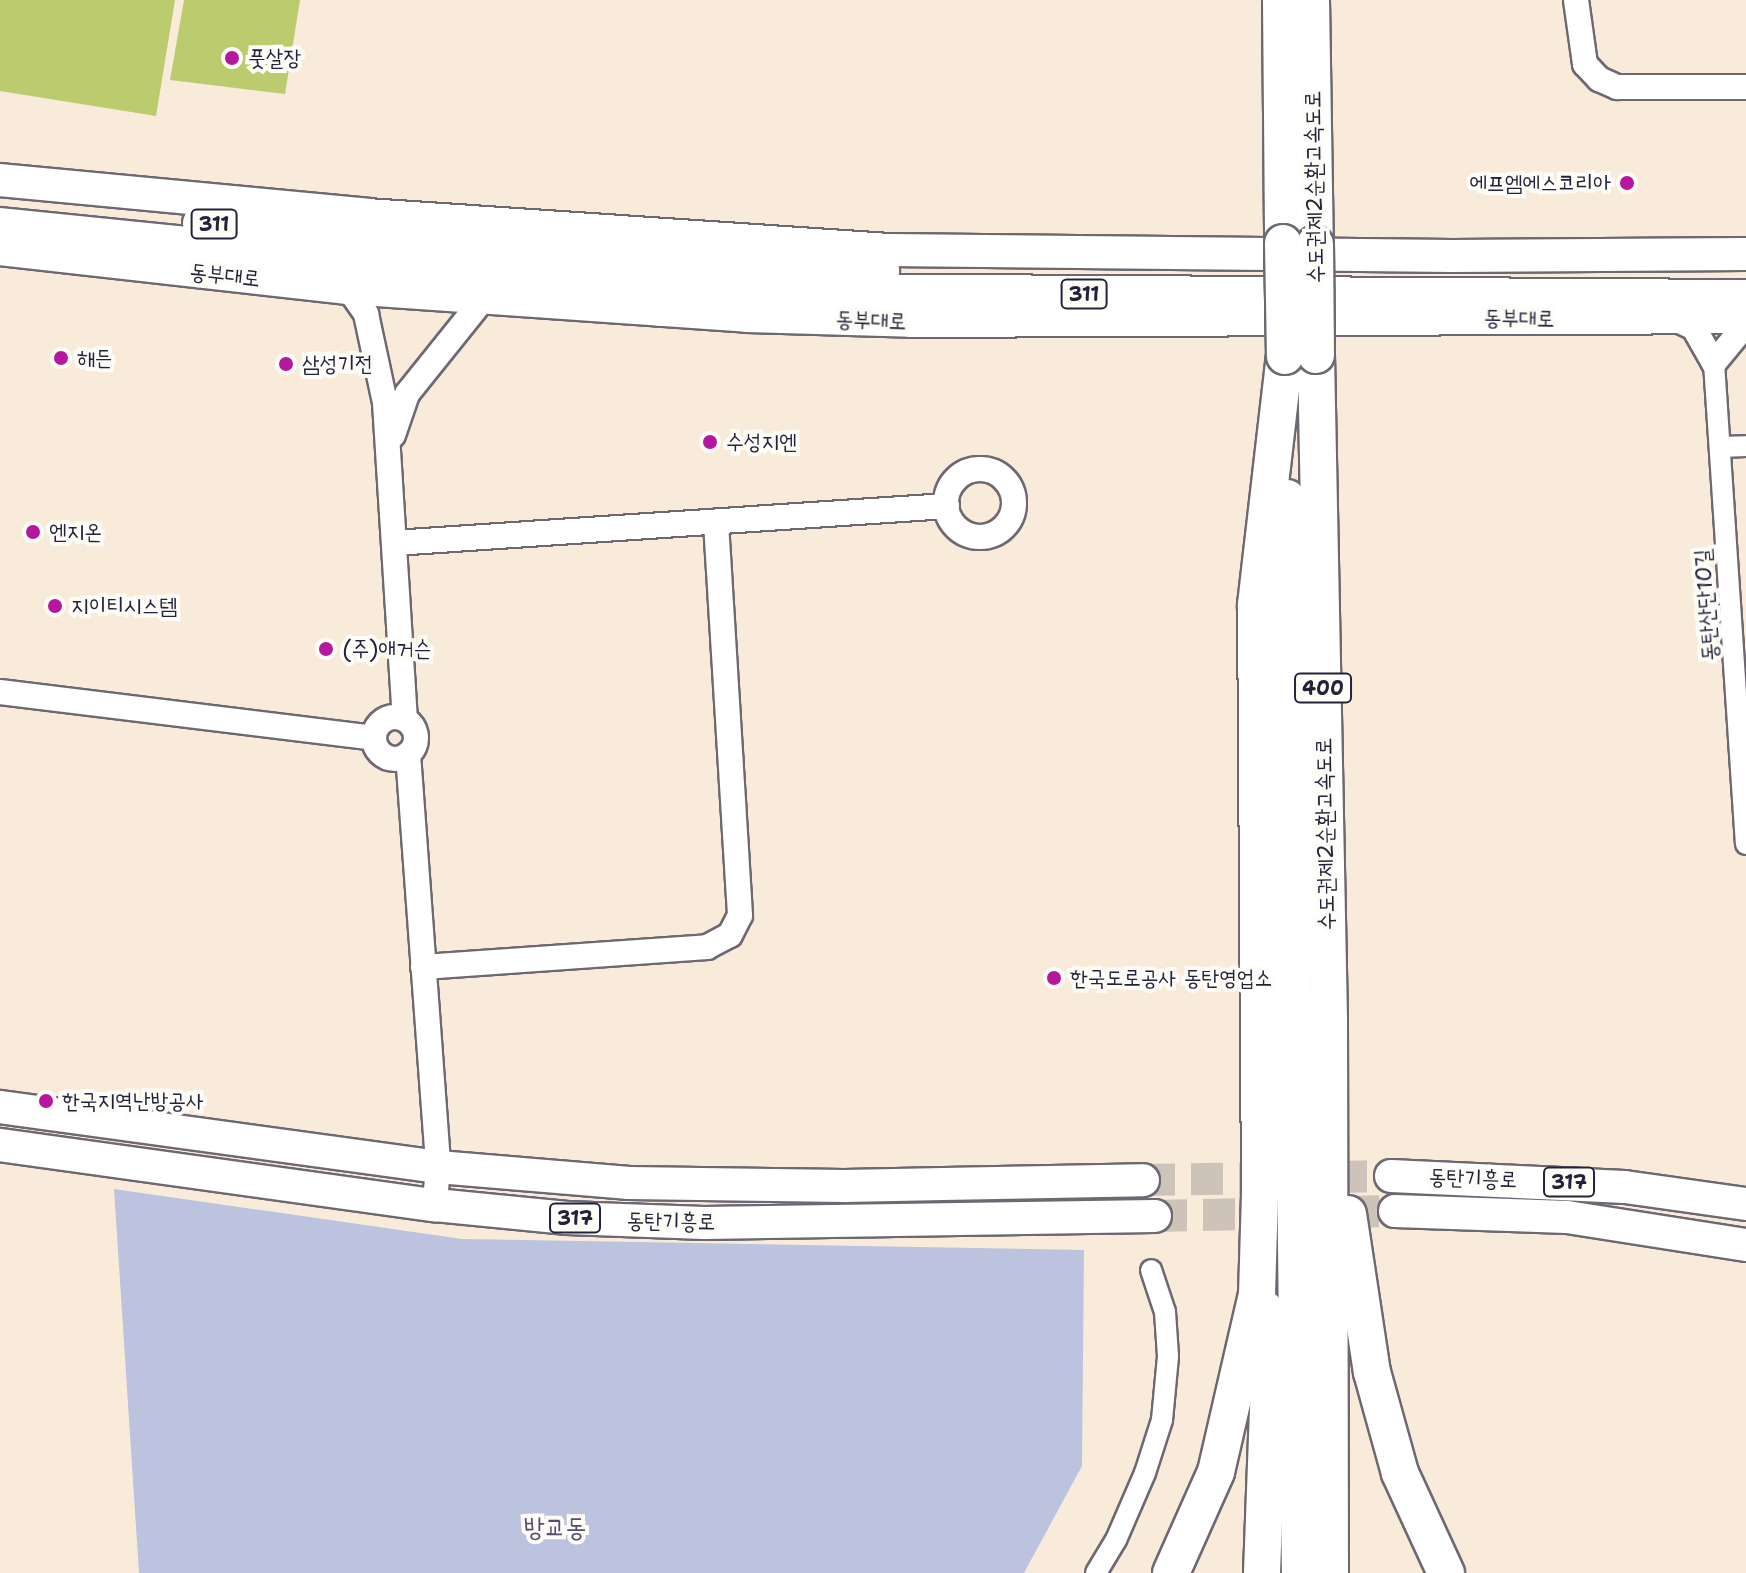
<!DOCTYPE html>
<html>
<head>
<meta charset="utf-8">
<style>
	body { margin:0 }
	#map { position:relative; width:1746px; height:1573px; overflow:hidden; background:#f9ebd9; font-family:"Shantell Sans","Poor Story",sans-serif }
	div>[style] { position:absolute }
	.industrial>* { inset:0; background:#bcc3de }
	.green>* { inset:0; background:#bbcb6e }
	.primary-tunnel>* { height:32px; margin-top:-16px; transform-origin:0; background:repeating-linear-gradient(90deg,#cec3b9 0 32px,transparent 0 48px) }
	.roads { filter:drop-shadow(2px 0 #6d6872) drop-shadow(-2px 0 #6d6872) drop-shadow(0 2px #6d6872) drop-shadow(0 -2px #6d6872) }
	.minor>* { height:20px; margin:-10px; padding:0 10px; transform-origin:10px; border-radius:10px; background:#fff }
	.tertiary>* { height:24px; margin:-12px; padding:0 12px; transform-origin:12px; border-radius:12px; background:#fff }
	.tertiary>.ring { margin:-12px; padding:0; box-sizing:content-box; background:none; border:24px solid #fff; border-radius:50% }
	.primary>* { height:32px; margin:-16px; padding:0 16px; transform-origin:16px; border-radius:16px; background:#fff }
	.trunk>* { height:34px; margin:-17px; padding:0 17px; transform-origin:17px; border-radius:17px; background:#fff }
	.motorway>* { height:36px; margin:-18px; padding:0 18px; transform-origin:18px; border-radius:18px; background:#fff }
	.bridges { filter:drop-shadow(2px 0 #6d6872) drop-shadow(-2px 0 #6d6872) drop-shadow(0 2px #6d6872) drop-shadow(0 -2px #6d6872) }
	.motorway-bridge>* { height:36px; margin:-18px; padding:0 18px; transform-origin:18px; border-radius:18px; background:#fff }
	.dots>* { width:22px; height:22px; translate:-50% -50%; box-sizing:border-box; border:4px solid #fdfcf7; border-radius:50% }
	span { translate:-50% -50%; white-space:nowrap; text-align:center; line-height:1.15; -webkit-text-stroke:8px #fdfcf7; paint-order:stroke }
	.shield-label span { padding:2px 6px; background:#fdfcf7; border:2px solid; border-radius:6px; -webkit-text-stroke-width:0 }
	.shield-label { font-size:20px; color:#22223b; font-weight:700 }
	.poi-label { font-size:22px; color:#22223b }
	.left { translate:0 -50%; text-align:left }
	.right { translate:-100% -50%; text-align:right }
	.street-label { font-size:22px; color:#22223b }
	.quarter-label { font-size:26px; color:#544d6f }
</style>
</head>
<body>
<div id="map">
	<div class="industrial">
		<div style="clip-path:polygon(114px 1189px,462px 1239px,1084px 1250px,1082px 1466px,1024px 1573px,139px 1573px)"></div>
	</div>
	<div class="green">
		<div style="clip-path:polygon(0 0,175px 0,156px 116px,0 91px)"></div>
		<div style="clip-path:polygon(184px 0,300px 0,285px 94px,170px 80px)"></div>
	</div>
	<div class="primary-tunnel">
		<div style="left:1143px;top:1180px;width:248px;rotate:-0.9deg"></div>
		<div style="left:1155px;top:1216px;width:240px;rotate:-1.2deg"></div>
	</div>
	<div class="roads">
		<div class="minor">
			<div style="left:1714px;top:363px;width:482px;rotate:86.2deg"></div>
			<div style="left:1721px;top:447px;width:25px;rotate:-2deg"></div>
			<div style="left:1096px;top:1573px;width:39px;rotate:-59deg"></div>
			<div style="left:1116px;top:1540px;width:73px;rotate:-66.6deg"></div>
			<div style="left:1145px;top:1473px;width:56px;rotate:-72.2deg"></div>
			<div style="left:1162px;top:1420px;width:64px;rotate:-84.6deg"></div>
			<div style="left:1168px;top:1356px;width:44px;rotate:-93.9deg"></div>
			<div style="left:1165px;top:1312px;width:44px;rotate:-108.4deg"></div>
		</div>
		<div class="tertiary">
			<div style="left:1576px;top:0;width:65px;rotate:82deg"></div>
			<div style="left:1585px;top:64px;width:21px;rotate:47deg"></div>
			<div style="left:1599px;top:79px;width:20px;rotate:24deg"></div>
			<div style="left:1617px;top:87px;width:129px"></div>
			<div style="left:348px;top:288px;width:32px;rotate:55deg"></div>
			<div style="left:366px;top:314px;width:91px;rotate:77.9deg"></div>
			<div style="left:385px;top:403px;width:317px;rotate:86.4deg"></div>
			<div style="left:1673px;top:318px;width:23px;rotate:25deg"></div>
			<div style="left:1694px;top:328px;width:40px;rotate:60.3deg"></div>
			<div style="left:1714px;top:363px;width:50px;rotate:-50.6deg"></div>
			<div style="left:393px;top:435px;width:43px;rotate:-71.1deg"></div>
			<div style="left:407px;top:394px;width:122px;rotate:-51.3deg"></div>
			<div class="ring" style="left:946px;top:469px;width:44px;height:44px"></div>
			<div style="left:394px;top:543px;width:554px;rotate:-3.83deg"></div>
			<div style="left:0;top:692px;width:377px;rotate:7deg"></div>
			<div class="ring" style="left:374px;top:717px;width:18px;height:18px"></div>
			<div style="left:408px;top:754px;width:414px;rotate:85.8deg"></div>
			<div style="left:438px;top:1167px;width:38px;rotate:95deg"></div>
			<div style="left:423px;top:967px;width:285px;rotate:-4deg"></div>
			<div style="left:707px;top:947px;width:26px;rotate:-28deg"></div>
			<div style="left:730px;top:935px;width:22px;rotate:-63deg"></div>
			<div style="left:740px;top:915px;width:394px;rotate:-93.5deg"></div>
		</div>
		<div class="primary">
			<div style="left:0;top:180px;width:369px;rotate:5.4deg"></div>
			<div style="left:367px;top:215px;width:523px;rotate:3.84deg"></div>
			<div style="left:889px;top:250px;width:563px;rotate:0.61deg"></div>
			<div style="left:1452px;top:256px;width:294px;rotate:-0.4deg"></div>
			<div style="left:0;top:249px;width:350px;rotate:6.4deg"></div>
			<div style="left:348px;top:288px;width:400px;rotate:4deg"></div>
			<div style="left:747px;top:316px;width:164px;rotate:1.7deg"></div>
			<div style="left:911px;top:321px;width:835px;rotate:-0.27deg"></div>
			<div style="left:0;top:1107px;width:442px;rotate:7.8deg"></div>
			<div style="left:438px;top:1167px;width:192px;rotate:4.8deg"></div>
			<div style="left:629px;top:1183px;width:215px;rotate:0.8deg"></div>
			<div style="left:844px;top:1186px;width:299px;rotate:-1.1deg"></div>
			<div style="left:0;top:1145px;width:439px;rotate:7.9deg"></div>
			<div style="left:435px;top:1205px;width:133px;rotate:5.6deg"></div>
			<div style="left:567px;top:1218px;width:137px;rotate:2.1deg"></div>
			<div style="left:704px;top:1223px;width:451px;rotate:-0.9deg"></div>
			<div style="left:1391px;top:1176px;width:234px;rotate:2.7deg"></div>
			<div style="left:1625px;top:1187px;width:122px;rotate:8deg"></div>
			<div style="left:1395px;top:1211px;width:172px;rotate:2deg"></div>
			<div style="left:1567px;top:1217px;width:181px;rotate:8.9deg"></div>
		</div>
		<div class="trunk">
			<div style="left:200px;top:223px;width:230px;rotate:5deg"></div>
			<div style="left:429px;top:243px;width:454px;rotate:3.5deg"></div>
			<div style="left:0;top:225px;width:425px;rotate:5.8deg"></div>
			<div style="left:423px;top:268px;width:369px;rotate:3.6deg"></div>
			<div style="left:791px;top:291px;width:955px;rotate:0.36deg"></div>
			<div style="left:660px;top:309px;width:60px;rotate:-6.7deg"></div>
		</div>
		<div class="motorway">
			<div style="left:1281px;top:0;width:243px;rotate:89.5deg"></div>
			<div style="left:1311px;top:0;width:244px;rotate:89.1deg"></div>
			<div style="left:1316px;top:355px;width:665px;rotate:88.88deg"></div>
			<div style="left:1329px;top:1020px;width:553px;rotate:89.9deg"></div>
			<div style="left:1287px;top:498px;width:1075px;rotate:89.31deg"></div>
			<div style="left:1348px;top:1214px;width:160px;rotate:81.4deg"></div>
			<div style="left:1372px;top:1372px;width:105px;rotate:74.5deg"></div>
			<div style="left:1400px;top:1473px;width:110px;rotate:65.3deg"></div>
			<div style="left:1171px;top:1573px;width:111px;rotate:-66deg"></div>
			<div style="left:1216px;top:1472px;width:182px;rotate:-77deg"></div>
			<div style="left:1257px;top:1295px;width:104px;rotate:-88.3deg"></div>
			<div style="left:1260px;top:1191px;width:586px;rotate:-90.39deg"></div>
			<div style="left:1256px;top:605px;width:251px;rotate:-83.4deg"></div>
			<div style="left:1262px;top:1573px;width:194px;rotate:-87.9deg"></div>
			<div style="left:1269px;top:1379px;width:70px;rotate:-93.3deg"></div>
		</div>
	</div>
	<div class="bridges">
		<div class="motorway-bridge">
			<div style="left:1283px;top:243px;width:113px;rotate:89deg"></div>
			<div style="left:1315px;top:244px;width:111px;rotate:89.5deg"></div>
		</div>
	</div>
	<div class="dots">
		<div style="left:232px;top:58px;background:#b5179e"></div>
		<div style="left:1627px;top:183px;background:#b5179e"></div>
		<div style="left:61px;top:358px;background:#b5179e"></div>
		<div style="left:286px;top:364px;background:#b5179e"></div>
		<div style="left:710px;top:442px;background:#b5179e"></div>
		<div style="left:33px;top:532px;background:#b5179e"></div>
		<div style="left:55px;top:606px;background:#b5179e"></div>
		<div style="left:326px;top:649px;background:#b5179e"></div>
		<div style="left:1054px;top:978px;background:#b5179e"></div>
		<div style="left:46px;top:1101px;background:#b5179e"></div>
	</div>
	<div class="shield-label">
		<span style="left:214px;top:224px">311</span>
		<span style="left:1084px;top:294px">311</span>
		<span style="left:1323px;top:688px">400</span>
		<span style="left:1569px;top:1182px">317</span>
		<span style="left:575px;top:1218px">317</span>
	</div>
	<div class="poi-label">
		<span class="left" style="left:248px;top:58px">풋살장</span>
		<span class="right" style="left:1611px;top:183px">에프엠에스코리아</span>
		<span class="left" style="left:77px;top:358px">해든</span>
		<span class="left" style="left:302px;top:364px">삼성기전</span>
		<span class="left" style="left:726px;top:442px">수성지엔</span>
		<span class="left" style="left:49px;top:532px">엔지온</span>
		<span class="left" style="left:71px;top:606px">지이티시스템</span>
		<span class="left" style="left:342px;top:649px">(주)애거슨</span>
		<span class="left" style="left:1070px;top:978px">한국도로공사 동탄영업소</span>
		<span class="left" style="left:62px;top:1101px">한국지역난방공사</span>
	</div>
	<div class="street-label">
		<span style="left:1314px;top:187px;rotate:-91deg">수도권제2순환고속도로</span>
		<span style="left:225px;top:275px;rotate:6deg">동부대로</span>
		<span style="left:1519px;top:318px;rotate:1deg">동부대로</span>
		<span style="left:871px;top:320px;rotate:2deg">동부대로</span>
		<span style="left:1706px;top:605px;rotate:-94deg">동탄산단10길</span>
		<span style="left:1325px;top:834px;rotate:-91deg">수도권제2순환고속도로</span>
		<span style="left:1473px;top:1178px;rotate:2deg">동탄기흥로</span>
		<span style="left:671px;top:1221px;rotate:1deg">동탄기흥로</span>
	</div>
	<div class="quarter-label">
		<span style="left:555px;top:1527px">방교동</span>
	</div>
</div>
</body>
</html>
